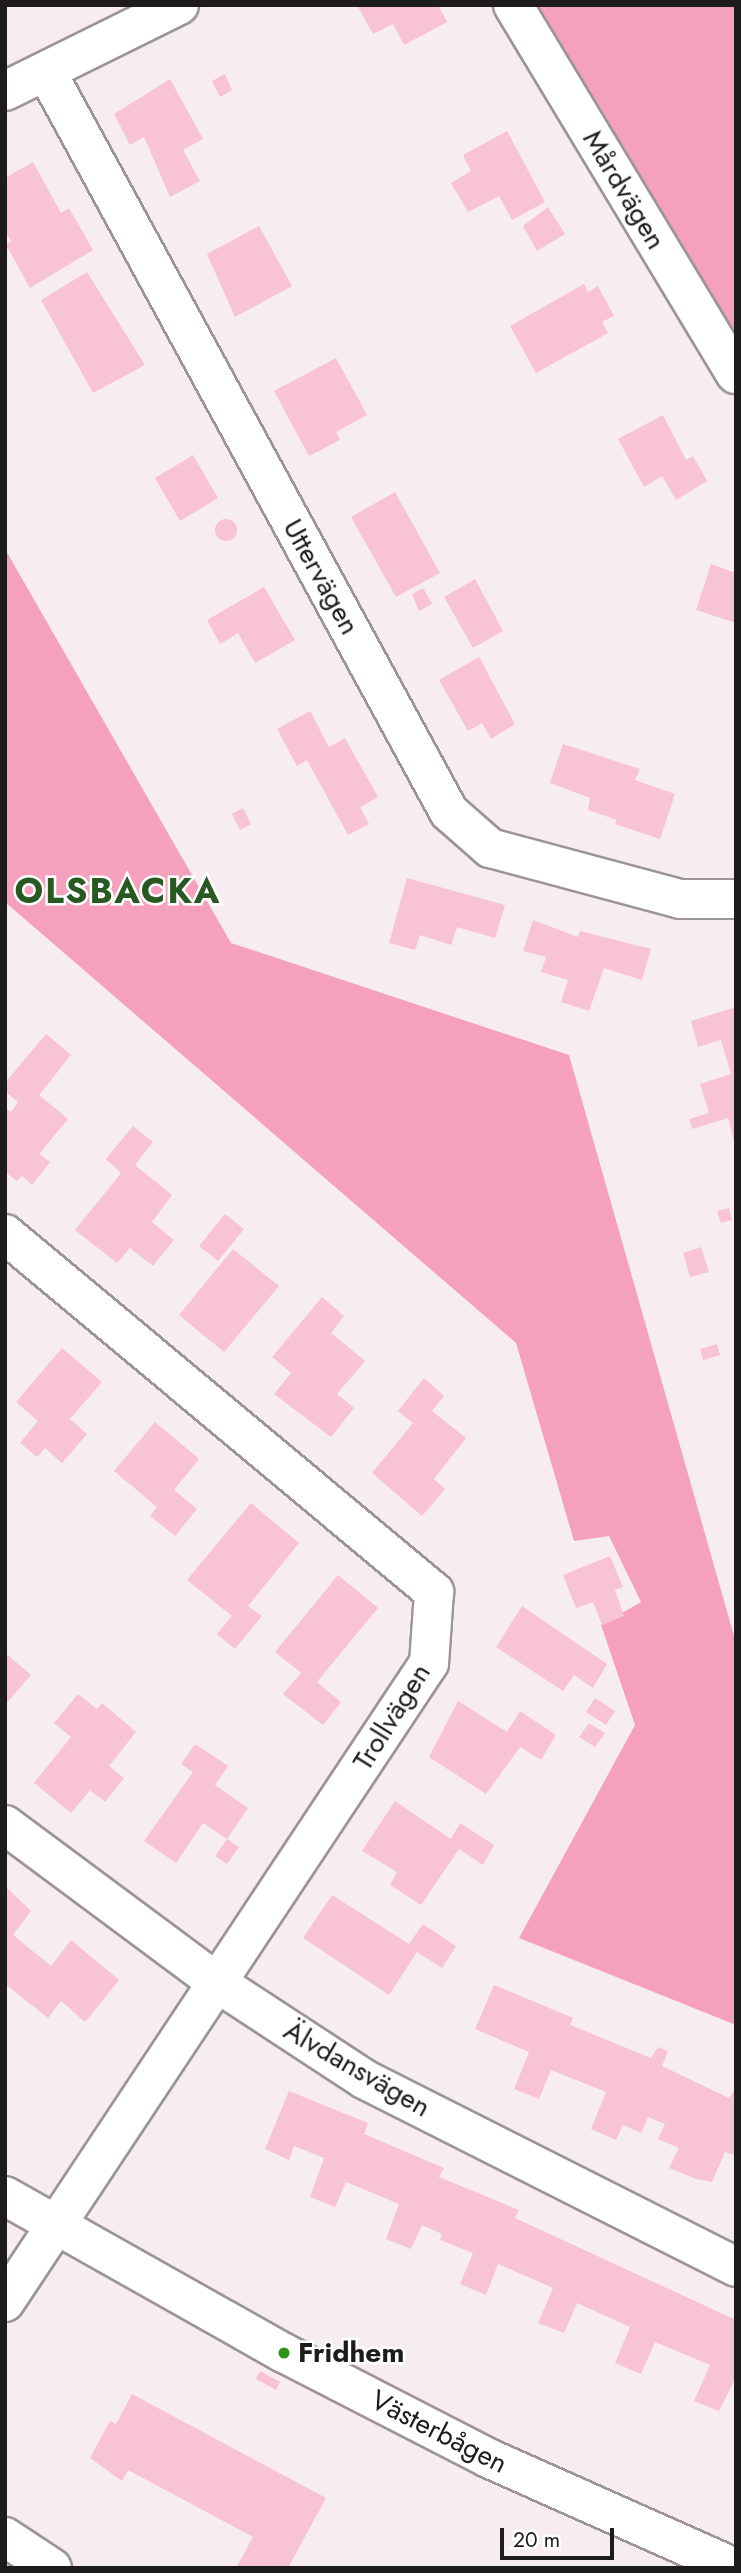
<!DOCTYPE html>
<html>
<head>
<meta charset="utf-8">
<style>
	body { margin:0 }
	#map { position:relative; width:741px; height:2573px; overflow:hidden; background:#f7edf0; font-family:Jost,sans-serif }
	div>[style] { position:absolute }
	.green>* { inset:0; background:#f5a1be }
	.building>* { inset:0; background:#f8c3d4 }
	.round { border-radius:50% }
	.roads { filter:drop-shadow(2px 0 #9c9496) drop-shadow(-2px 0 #9c9496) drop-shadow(0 2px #9c9496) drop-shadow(0 -2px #9c9496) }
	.minor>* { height:38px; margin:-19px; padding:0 19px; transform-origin:19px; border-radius:19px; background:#fff }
	.dots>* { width:19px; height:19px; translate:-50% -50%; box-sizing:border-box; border:4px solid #fff; border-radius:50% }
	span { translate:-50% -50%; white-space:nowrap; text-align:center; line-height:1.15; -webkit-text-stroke:5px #fff; paint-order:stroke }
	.street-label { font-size:28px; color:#1e1b1c }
	.poi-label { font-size:28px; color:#1e1b1c; font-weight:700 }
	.left { translate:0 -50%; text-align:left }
	.district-label { font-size:35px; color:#295922; font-weight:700; letter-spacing:2px }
	.frame { position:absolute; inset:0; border:7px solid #1e1b1c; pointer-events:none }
	.scale { position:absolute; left:500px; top:2528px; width:114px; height:32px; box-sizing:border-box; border:4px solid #1e1b1c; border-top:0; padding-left:9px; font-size:21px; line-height:24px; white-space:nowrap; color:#1e1b1c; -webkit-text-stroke:5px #fff; paint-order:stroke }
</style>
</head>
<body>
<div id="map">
	<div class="green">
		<div style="clip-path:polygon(513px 5px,736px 5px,736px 374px)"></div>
		<div style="clip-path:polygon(5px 549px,231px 943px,569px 1055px,736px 1643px,736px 2025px,519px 1938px,635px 1725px,601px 1625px,641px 1602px,609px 1536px,574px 1541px,516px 1343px,5px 902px)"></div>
	</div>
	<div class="building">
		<div style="clip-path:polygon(357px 5px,438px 5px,447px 22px,404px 45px,393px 24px,373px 34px)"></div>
		<div style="clip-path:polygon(225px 74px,232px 90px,220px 97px,212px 81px)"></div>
		<div style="clip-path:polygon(170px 79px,203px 139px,183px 150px,200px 181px,170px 197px,144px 137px,130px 145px,114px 114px)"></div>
		<div style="clip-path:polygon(507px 131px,545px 202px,512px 220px,499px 196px,468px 212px,451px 183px,471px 171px,463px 155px)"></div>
		<div style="clip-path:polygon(33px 162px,61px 213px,69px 208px,93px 250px,30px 288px,6px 245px,11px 241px,5px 231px,5px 178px)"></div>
		<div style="clip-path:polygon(548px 207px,565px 234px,537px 251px,523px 226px)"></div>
		<div style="clip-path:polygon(259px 226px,292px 286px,235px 317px,207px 254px)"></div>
		<div style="clip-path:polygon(87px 272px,145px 365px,93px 393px,41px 300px)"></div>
		<div style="clip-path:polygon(584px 284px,588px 292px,598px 286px,614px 316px,602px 322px,608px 333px,536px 373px,510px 326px)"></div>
		<div style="clip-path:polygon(336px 358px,367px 415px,336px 432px,340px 440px,309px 456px,274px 391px)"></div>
		<div style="clip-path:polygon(663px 415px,686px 460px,693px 456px,707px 481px,676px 500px,662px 476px,644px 487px,618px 439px)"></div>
		<div style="clip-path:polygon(193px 455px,218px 498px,180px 521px,155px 478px)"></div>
		<div style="clip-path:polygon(395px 492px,440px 573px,396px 597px,351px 517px)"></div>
		<div class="round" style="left:215px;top:519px;width:22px;height:22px"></div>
		<div style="clip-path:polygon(711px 564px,736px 573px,736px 623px,696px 610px)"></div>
		<div style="clip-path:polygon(475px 579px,503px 631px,473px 648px,444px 597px)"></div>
		<div style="clip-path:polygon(264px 587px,295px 640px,255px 663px,238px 633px,220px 644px,207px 620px)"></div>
		<div style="clip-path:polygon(423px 588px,432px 604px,419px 611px,412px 594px)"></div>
		<div style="clip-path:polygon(479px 657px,515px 724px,491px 739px,482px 723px,468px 731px,439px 680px)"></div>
		<div style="clip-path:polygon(310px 711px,329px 747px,345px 738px,378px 797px,360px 807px,369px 824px,348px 835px,307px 760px,297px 766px,277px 729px)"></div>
		<div style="clip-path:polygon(563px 744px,640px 769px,635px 780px,675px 794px,660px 839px,615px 824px,617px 820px,588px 810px,590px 798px,550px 783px)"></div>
		<div style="clip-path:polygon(243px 808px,251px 824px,240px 830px,232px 814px)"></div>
		<div style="clip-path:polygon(407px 878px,505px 905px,495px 938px,457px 927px,451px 945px,420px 935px,415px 950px,389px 943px)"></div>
		<div style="clip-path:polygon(533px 920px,578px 937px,580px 931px,651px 949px,642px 980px,604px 968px,589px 1011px,561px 1002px,568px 980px,541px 972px,546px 957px,523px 951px)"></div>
		<div style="clip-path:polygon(736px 1007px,736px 1145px,735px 1145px,728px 1118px,692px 1129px,689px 1119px,709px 1113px,700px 1084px,731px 1074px,721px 1040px,698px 1047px,691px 1021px)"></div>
		<div style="clip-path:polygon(46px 1034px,71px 1055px,39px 1095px,68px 1119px,39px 1154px,50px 1162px,32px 1185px,22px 1176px,17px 1181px,5px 1172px,5px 1108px,11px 1112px,18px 1102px,5px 1091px,5px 1083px)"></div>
		<div style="clip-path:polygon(133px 1126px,153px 1142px,135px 1165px,172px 1195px,152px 1222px,174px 1240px,153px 1266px,130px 1248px,117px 1263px,75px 1230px,121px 1173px,106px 1159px)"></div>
		<div style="clip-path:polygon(729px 1208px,732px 1220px,721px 1223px,717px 1211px)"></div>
		<div style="clip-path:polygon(225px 1214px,244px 1229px,218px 1261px,199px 1246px)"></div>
		<div style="clip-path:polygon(701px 1247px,709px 1272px,690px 1277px,683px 1253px)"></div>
		<div style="clip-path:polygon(233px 1249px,279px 1286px,224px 1352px,179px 1315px)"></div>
		<div style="clip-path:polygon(322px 1297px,344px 1316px,331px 1333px,365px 1361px,337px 1394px,354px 1408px,331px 1437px,274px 1394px,291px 1373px,272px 1357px)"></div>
		<div style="clip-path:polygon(717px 1344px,720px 1355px,703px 1360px,700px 1349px)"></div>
		<div style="clip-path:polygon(62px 1348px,102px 1382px,70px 1419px,87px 1434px,62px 1463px,45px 1448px,37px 1457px,20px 1443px,38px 1421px,16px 1402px)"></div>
		<div style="clip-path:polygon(424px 1378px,444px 1396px,432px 1411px,466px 1438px,434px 1479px,445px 1489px,422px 1516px,372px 1473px,413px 1423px,398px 1411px)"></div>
		<div style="clip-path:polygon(155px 1422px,199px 1459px,174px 1490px,197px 1509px,175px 1536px,150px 1516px,157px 1507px,114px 1471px)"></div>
		<div style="clip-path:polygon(251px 1503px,299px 1543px,248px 1606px,262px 1616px,235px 1649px,217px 1634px,232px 1616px,187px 1580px)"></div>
		<div style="clip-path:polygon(610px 1556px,623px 1587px,615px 1590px,624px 1616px,602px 1625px,593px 1602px,576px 1608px,563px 1575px)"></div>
		<div style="clip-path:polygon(338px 1575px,378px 1608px,317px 1682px,341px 1702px,323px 1725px,283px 1694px,301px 1673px,275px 1652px)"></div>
		<div style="clip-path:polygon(522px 1606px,607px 1664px,593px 1688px,574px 1675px,563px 1691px,496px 1647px)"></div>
		<div style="clip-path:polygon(5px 1653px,31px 1675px,5px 1705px)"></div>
		<div style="clip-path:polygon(78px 1694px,97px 1709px,102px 1703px,136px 1732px,109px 1766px,124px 1778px,105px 1802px,90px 1790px,71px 1813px,34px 1783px,71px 1737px,54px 1723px)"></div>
		<div style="clip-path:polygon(595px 1698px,615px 1711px,606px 1725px,586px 1712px)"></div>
		<div style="clip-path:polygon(458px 1701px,507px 1732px,520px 1711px,556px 1735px,541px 1760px,520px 1747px,486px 1794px,429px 1757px)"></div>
		<div style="clip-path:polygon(589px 1723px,605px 1733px,595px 1747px,579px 1737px)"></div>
		<div style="clip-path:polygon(195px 1744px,228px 1766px,215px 1785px,248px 1808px,227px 1839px,203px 1823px,176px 1863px,144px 1841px,193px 1772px,181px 1764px)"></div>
		<div style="clip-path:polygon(395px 1801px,451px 1839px,460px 1823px,494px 1845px,483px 1865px,459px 1849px,421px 1905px,390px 1885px,397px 1872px,362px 1851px)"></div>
		<div style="clip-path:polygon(227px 1839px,239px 1847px,227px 1864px,215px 1856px)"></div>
		<div style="clip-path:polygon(5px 1886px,31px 1911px,13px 1935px,51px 1966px,71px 1940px,119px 1980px,85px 2022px,61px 2001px,48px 2018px,5px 1984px)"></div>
		<div style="clip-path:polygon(332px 1895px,409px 1944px,423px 1924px,456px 1946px,442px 1968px,417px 1952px,389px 1995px,303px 1938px)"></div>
		<div style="clip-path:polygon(494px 1985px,573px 2018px,570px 2025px,651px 2058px,649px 2061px,658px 2047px,668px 2051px,662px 2066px,729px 2098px,736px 2087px,736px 2156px,725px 2152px,712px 2182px,696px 2179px,669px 2168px,679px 2148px,658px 2139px,665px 2124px,648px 2117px,641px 2133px,623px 2125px,616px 2140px,591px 2129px,606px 2092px,551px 2070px,539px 2099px,514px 2089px,529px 2052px,475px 2029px)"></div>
		<div style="clip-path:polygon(289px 2091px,368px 2123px,364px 2134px,444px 2168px,439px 2177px,519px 2210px,515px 2218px,736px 2320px,736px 2377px,719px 2411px,694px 2401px,710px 2365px,655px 2342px,641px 2374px,615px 2363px,630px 2327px,577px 2303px,564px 2333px,538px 2323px,553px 2288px,498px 2264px,486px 2295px,460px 2284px,473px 2253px,440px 2240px,442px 2234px,422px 2225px,411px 2249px,386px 2239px,399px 2204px,346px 2182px,335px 2207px,310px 2197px,324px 2158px,294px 2146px,289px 2160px,265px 2149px)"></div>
		<div style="clip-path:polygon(260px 2371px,280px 2382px,276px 2390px,256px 2379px)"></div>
		<div style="clip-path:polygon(132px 2394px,326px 2498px,288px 2568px,236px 2568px,253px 2537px,128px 2470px,122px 2481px,90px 2458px,110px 2421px,116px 2424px)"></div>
	</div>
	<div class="roads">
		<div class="minor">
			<div style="left:513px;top:5px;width:431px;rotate:58.9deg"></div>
			<div style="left:46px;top:71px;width:843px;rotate:61.46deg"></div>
			<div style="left:449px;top:812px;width:55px;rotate:41.3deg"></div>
			<div style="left:490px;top:848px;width:197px;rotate:15deg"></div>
			<div style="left:680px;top:899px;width:56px"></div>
			<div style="left:5px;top:91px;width:194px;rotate:-26.3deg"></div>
			<div style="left:5px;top:1234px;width:559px;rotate:39.84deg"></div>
			<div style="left:434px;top:1592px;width:71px;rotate:94deg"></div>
			<div style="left:429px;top:1663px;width:767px;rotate:123.57deg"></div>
			<div style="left:5px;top:1825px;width:267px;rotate:36.6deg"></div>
			<div style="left:219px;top:1984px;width:173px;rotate:33.2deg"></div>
			<div style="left:364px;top:2079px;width:417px;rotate:26.8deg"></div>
			<div style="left:5px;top:2196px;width:320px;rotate:29.4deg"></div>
			<div style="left:284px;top:2353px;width:229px;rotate:27.2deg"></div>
			<div style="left:488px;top:2458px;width:270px;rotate:24deg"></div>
			<div style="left:5px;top:2537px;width:56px;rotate:33.4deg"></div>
		</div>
	</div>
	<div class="dots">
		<div style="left:284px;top:2353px;background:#2d9419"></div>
	</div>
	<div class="street-label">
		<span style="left:624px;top:190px;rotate:59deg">Mårdvägen</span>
		<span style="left:321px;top:577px;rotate:61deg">Uttervägen</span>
		<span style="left:392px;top:1717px;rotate:-58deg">Trollvägen</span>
		<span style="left:357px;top:2069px;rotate:30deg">Älvdansvägen</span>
		<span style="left:439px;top:2432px;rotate:27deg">Västerbågen</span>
	</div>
	<div class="poi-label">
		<span class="left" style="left:298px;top:2353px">Fridhem</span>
	</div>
	<div class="district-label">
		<span style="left:118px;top:891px">OLSBACKA</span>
	</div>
	<div class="frame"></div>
	<div class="scale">20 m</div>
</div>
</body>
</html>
